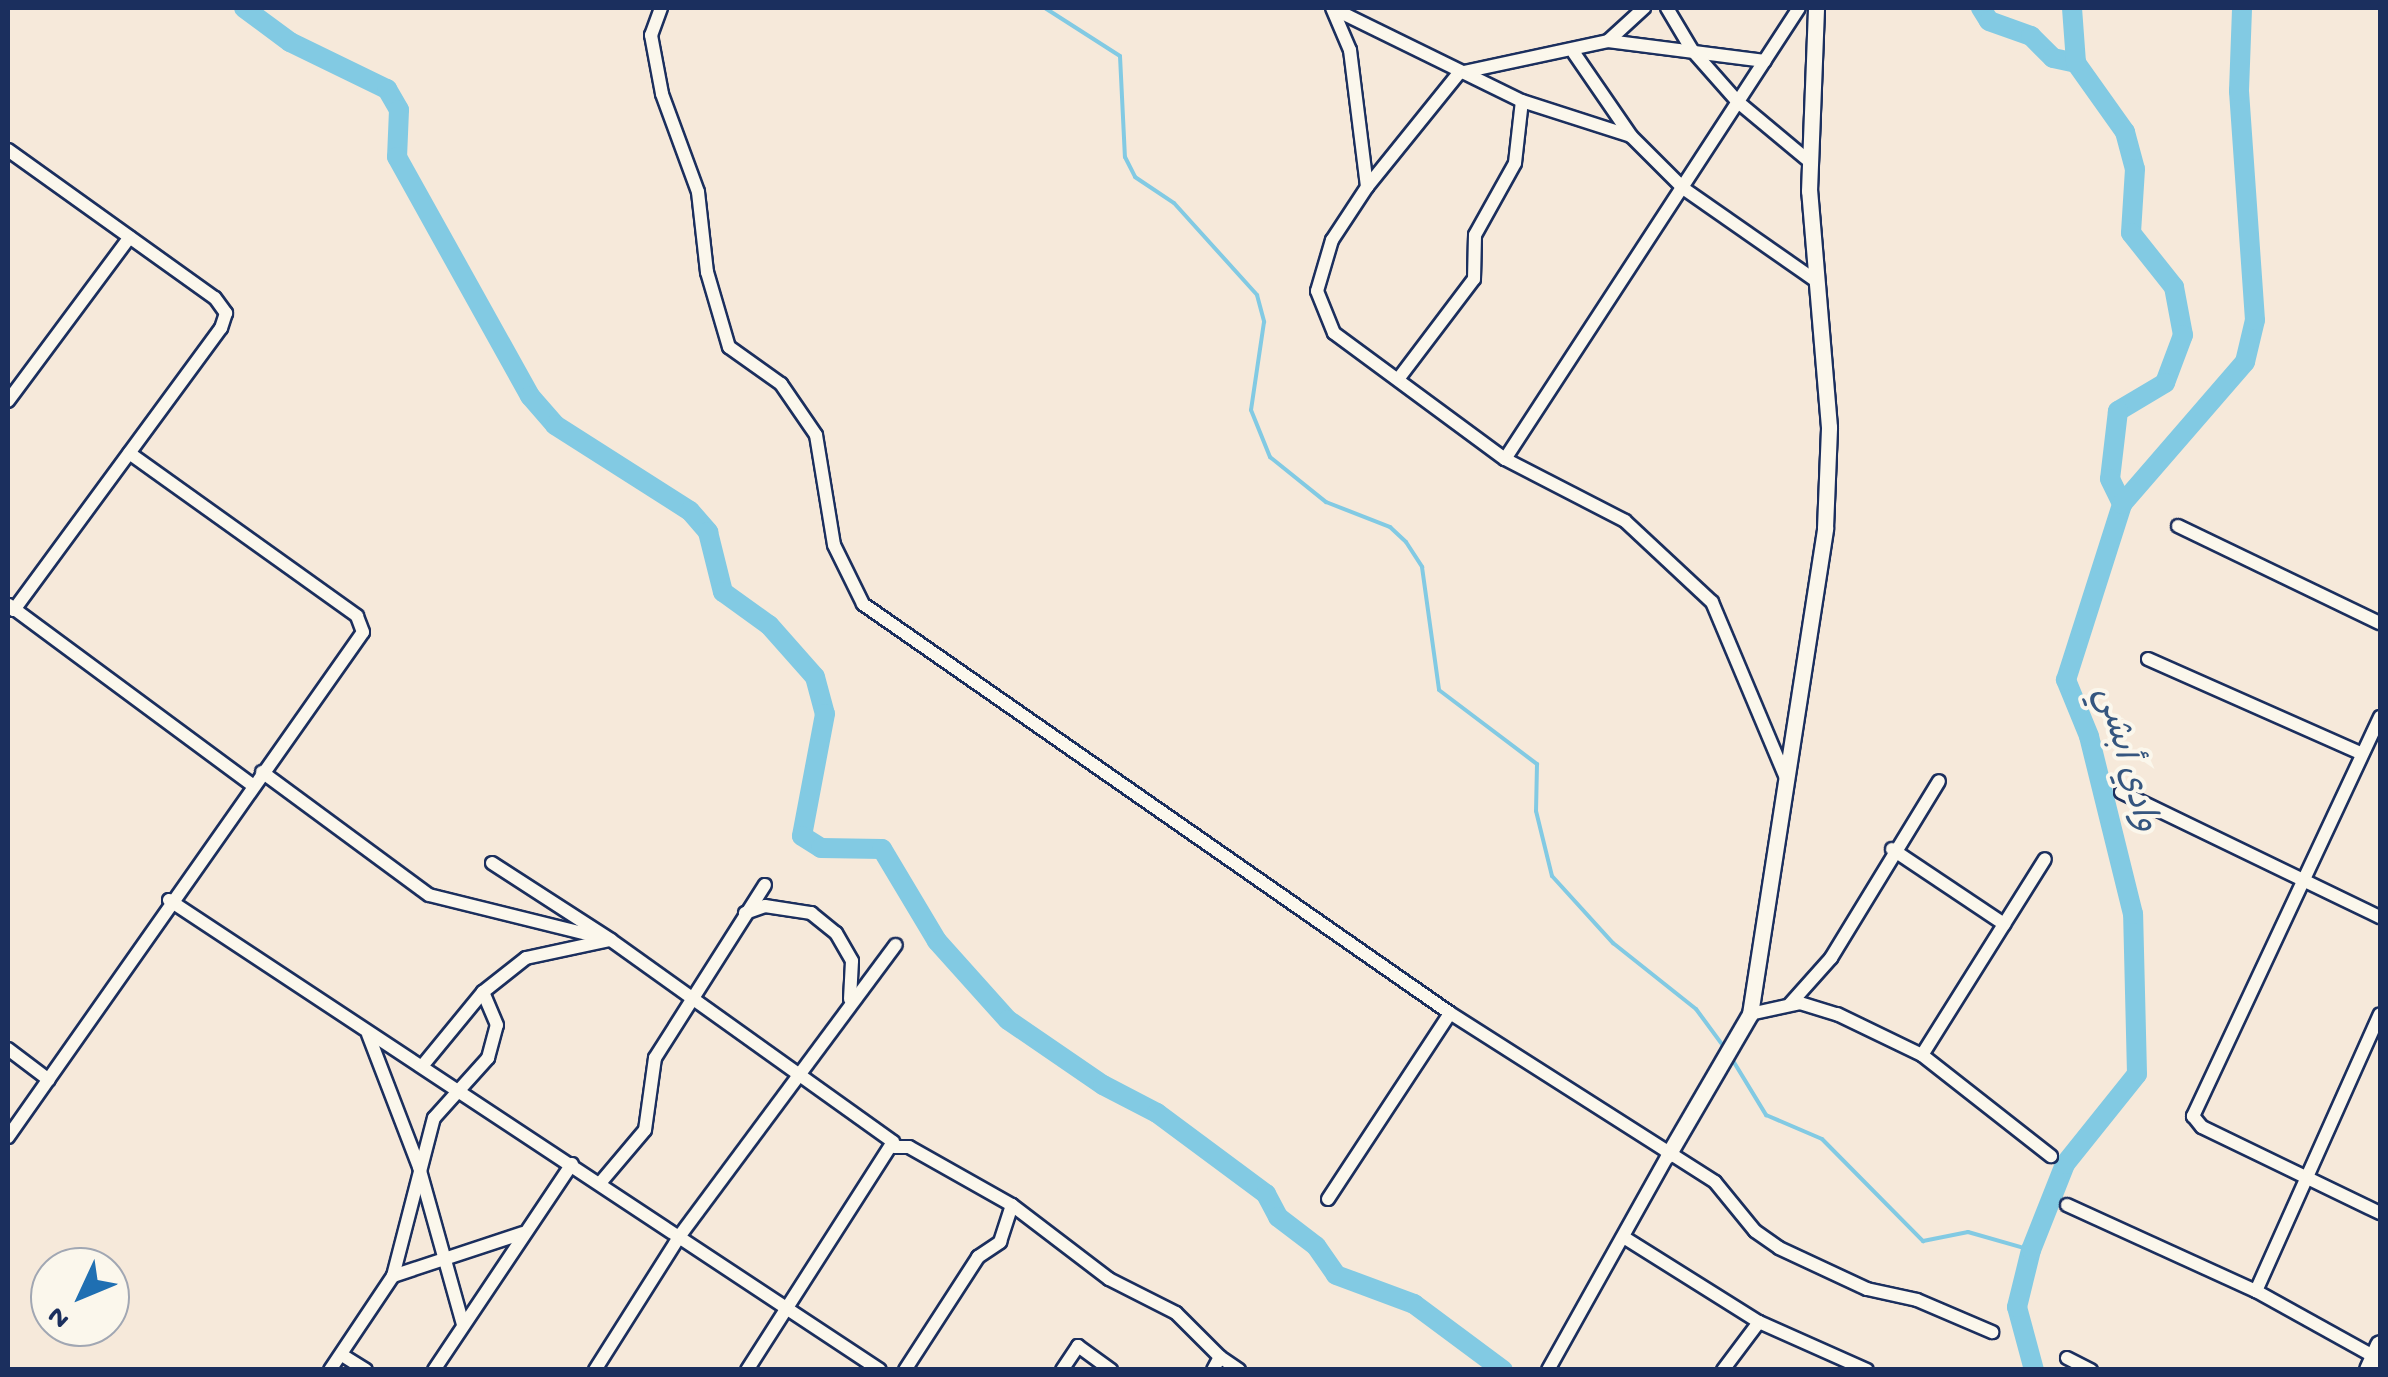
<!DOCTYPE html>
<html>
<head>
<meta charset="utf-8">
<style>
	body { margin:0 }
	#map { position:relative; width:2388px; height:1377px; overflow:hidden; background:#f6e9da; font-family:"Gochi Hand","Playpen Sans Arabic",sans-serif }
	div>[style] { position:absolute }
	.stream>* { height:4px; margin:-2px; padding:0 2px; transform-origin:2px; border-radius:2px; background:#82cae3 }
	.river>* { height:20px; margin:-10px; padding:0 10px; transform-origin:10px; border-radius:10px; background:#82cae3 }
	.roads { filter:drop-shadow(2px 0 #1b2f5e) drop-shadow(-2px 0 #1b2f5e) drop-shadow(0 2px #1b2f5e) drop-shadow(0 -2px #1b2f5e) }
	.minor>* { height:12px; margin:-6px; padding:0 6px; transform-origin:6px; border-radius:6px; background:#fbf7ec }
	.tertiary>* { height:15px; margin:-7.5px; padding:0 7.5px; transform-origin:7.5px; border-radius:7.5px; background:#fbf7ec }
	.secondary>* { height:18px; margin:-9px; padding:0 9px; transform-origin:9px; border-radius:9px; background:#fbf7ec }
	span { translate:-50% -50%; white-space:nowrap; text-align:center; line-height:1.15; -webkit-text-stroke:8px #fbf7ec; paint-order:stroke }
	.water-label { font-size:35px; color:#35567f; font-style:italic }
	.frame { position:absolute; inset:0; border:10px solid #1b2f5e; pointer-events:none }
	.north { position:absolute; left:30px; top:1247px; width:100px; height:100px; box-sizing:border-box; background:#fbf7ec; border:2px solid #a1a7b3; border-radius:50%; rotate:226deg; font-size:28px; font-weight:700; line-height:40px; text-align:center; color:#1b2f5e }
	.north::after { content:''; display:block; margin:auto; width:35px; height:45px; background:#1f6fb2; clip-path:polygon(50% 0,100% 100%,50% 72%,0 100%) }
</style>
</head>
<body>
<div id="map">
	<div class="stream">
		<div style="left:1045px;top:8px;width:89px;rotate:32.6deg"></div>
		<div style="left:1120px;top:56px;width:101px;rotate:87.2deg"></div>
		<div style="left:1125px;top:157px;width:22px;rotate:63deg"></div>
		<div style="left:1135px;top:177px;width:47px;rotate:33.7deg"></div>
		<div style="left:1174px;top:203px;width:124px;rotate:47.9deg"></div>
		<div style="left:1257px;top:295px;width:28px;rotate:75deg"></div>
		<div style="left:1264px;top:322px;width:89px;rotate:98.4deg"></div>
		<div style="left:1251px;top:410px;width:51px;rotate:68deg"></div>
		<div style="left:1270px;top:457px;width:72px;rotate:38.8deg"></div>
		<div style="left:1326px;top:502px;width:69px;rotate:21.3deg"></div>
		<div style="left:1390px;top:527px;width:22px;rotate:43deg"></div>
		<div style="left:1406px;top:542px;width:30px;rotate:57deg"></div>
		<div style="left:1422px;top:567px;width:124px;rotate:82.1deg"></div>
		<div style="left:1439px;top:690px;width:123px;rotate:37.1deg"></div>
		<div style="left:1537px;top:764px;width:47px;rotate:91.2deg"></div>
		<div style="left:1536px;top:811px;width:67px;rotate:76.2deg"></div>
		<div style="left:1552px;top:876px;width:91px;rotate:47.7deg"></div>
		<div style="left:1613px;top:943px;width:106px;rotate:38.5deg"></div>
		<div style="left:1696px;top:1009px;width:47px;rotate:53.6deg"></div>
		<div style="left:1732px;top:1059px;width:66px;rotate:58.7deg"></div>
		<div style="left:1766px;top:1115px;width:61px;rotate:23.2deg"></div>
		<div style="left:1822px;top:1139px;width:144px;rotate:45.3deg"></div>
		<div style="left:1923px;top:1241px;width:46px;rotate:-11.3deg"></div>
		<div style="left:1968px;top:1232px;width:66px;rotate:15.9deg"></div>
	</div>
	<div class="river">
		<div style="left:244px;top:8px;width:57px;rotate:36.5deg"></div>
		<div style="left:290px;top:42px;width:108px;rotate:25.9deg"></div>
		<div style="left:387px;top:89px;width:24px;rotate:60deg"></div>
		<div style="left:399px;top:110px;width:47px;rotate:92.4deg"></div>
		<div style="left:397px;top:157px;width:274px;rotate:60.9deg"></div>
		<div style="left:530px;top:396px;width:38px;rotate:49deg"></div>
		<div style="left:555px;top:425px;width:160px;rotate:32.5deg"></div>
		<div style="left:690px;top:511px;width:28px;rotate:49deg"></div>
		<div style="left:708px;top:532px;width:62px;rotate:76deg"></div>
		<div style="left:723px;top:592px;width:57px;rotate:35.7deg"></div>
		<div style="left:769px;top:625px;width:69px;rotate:48.5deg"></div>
		<div style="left:815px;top:677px;width:38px;rotate:75deg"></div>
		<div style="left:825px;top:714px;width:124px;rotate:100.7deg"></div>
		<div style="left:802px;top:836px;width:22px;rotate:32deg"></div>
		<div style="left:821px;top:848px;width:61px;rotate:0.9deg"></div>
		<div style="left:882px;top:849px;width:107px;rotate:59.1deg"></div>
		<div style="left:937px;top:941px;width:106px;rotate:48.1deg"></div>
		<div style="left:1008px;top:1020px;width:115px;rotate:34.4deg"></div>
		<div style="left:1103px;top:1085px;width:61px;rotate:27.4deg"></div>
		<div style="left:1157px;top:1113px;width:136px;rotate:36.6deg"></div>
		<div style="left:1266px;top:1194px;width:26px;rotate:62deg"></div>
		<div style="left:1278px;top:1217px;width:48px;rotate:37.3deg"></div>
		<div style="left:1316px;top:1246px;width:35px;rotate:55deg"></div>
		<div style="left:1336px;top:1275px;width:83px;rotate:20.4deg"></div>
		<div style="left:1414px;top:1304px;width:111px;rotate:36.6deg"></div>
		<div style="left:1981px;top:8px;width:15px;rotate:58deg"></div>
		<div style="left:1989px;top:21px;width:45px;rotate:19.7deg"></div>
		<div style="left:2031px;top:36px;width:31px;rotate:45deg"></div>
		<div style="left:2053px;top:58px;width:24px;rotate:12deg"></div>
		<div style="left:2076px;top:63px;width:85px;rotate:54.6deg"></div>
		<div style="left:2125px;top:132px;width:38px;rotate:75deg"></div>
		<div style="left:2135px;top:169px;width:64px;rotate:93.6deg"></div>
		<div style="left:2131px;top:233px;width:69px;rotate:51.5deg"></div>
		<div style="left:2174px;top:287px;width:49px;rotate:79.4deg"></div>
		<div style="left:2183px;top:335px;width:51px;rotate:110.6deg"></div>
		<div style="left:2165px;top:383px;width:55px;rotate:149.2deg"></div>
		<div style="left:2118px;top:411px;width:68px;rotate:96.7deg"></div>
		<div style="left:2110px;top:479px;width:28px;rotate:64deg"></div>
		<div style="left:2072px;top:8px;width:55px;rotate:85.8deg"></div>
		<div style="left:2034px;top:1370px;width:65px;rotate:-105.1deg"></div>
		<div style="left:2017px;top:1307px;width:59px;rotate:-76.2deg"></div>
		<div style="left:2031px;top:1250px;width:92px;rotate:-68.4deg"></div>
		<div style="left:2065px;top:1164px;width:115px;rotate:-51.3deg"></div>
		<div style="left:2137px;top:1074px;width:160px;rotate:-91.4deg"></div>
		<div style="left:2133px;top:914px;width:183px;rotate:-103.9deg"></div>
		<div style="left:2089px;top:736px;width:61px;rotate:-112.3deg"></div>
		<div style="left:2066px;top:680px;width:185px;rotate:-72.3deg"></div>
		<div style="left:2122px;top:504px;width:188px;rotate:-49.1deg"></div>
		<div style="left:2245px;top:362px;width:43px;rotate:-76.6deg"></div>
		<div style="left:2255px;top:320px;width:230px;rotate:-94deg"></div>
		<div style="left:2239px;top:91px;width:83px;rotate:-87.9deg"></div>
	</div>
	<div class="roads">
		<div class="minor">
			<div style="left:661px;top:8px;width:29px;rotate:110deg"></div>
			<div style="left:651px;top:35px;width:60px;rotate:79.4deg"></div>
			<div style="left:662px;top:94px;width:104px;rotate:69.8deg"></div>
			<div style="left:698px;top:192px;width:81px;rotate:83.6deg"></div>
			<div style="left:707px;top:272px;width:78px;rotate:73.7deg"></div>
			<div style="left:729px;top:347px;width:64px;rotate:35.4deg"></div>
			<div style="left:781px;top:384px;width:62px;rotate:55.5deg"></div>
			<div style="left:816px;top:435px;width:111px;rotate:80.7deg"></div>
			<div style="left:834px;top:545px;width:66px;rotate:63.8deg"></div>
			<div style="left:863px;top:604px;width:715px;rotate:34.87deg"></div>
			<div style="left:1450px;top:1013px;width:314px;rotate:32.5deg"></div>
			<div style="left:1715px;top:1182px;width:63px;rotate:50.8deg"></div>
			<div style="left:1755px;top:1231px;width:29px;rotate:35deg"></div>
			<div style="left:1779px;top:1248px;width:97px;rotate:25deg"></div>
			<div style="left:1867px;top:1289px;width:51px;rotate:12.4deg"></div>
			<div style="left:1917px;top:1300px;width:82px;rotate:23.1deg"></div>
			<div style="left:1332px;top:8px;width:46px;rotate:66.8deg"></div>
			<div style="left:1350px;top:50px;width:138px;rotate:82.9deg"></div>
			<div style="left:1367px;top:187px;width:64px;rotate:123.4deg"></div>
			<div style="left:1332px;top:240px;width:53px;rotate:106.4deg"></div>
			<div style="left:1317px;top:291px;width:45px;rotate:68deg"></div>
			<div style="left:1334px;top:333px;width:212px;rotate:36.4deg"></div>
			<div style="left:1505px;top:459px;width:135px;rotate:27.3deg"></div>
			<div style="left:1625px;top:521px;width:119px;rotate:43deg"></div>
			<div style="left:1712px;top:602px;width:189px;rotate:67.2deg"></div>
			<div style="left:1667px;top:8px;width:49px;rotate:59.2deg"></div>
			<div style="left:1692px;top:50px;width:69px;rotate:48.5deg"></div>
			<div style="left:1738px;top:102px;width:94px;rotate:39.8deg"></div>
			<div style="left:1334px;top:9px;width:209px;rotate:26.1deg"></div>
			<div style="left:1522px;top:101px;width:114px;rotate:17.8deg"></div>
			<div style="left:1608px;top:41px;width:158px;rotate:7.3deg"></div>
			<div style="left:1574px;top:53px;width:101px;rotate:55.5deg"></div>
			<div style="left:1631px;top:136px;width:74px;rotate:45deg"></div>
			<div style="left:1683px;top:188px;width:161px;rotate:34.9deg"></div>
			<div style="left:8px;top:150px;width:254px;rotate:35.6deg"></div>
			<div style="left:215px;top:298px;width:19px;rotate:54deg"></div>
			<div style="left:226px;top:313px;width:16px;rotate:108deg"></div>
			<div style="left:221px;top:328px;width:350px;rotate:126.3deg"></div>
			<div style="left:1367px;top:187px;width:146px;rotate:-51.1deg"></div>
			<div style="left:1459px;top:73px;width:152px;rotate:-12.1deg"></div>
			<div style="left:1608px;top:41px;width:49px;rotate:-42.5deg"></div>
			<div style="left:1399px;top:378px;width:124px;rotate:-52.9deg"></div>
			<div style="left:1474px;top:279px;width:44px;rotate:-88.7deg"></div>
			<div style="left:1475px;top:235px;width:82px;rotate:-60.9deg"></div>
			<div style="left:1515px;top:163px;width:62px;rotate:-83.6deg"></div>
			<div style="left:8px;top:401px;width:204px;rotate:-53.4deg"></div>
			<div style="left:1505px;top:459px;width:538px;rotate:-56.9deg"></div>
			<div style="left:2178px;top:526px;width:224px;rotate:25.7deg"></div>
			<div style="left:9px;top:605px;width:302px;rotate:36.5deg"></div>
			<div style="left:2148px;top:659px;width:234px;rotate:23.9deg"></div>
			<div style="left:2380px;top:717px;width:441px;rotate:115.1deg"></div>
			<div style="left:2193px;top:1116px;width:14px;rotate:51deg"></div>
			<div style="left:2202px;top:1127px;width:198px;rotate:25.8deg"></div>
			<div style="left:262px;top:772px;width:207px;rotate:36.4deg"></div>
			<div style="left:429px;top:895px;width:175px;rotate:13.9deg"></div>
			<div style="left:2121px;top:792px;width:288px;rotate:25.8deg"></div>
			<div style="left:1892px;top:849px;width:135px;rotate:33.8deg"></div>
			<div style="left:492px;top:863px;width:142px;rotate:32.9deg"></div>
			<div style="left:611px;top:940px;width:347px;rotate:35.6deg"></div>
			<div style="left:893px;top:1142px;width:271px;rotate:122.6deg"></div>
			<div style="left:169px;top:900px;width:852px;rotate:33.47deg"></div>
			<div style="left:745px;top:913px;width:21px;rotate:-19deg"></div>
			<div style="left:765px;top:906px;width:47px;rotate:8.7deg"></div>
			<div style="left:811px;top:913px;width:32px;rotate:39deg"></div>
			<div style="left:836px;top:933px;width:32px;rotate:60deg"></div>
			<div style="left:852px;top:961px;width:38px;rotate:93deg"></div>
			<div style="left:1790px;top:1004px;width:62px;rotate:-48.3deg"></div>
			<div style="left:1831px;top:958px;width:207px;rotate:-58.6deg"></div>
			<div style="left:1750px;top:1014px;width:51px;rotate:-12.4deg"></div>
			<div style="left:1800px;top:1003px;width:39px;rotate:17deg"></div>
			<div style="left:1837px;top:1014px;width:94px;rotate:25.8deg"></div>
			<div style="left:1922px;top:1055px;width:164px;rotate:38.1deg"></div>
			<div style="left:368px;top:1034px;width:142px;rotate:69deg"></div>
			<div style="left:419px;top:1167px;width:164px;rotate:74.4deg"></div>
			<div style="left:8px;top:1049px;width:51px;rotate:37.1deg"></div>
			<div style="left:1922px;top:1055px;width:231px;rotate:-57.9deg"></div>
			<div style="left:423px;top:1065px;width:94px;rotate:-50.6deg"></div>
			<div style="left:483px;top:992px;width:55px;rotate:-38.3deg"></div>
			<div style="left:526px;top:958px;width:85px;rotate:-12.2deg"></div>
			<div style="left:8px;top:1137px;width:617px;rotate:-54.89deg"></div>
			<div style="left:363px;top:632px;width:17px;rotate:-111deg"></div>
			<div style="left:357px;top:616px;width:280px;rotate:-144.4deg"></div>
			<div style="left:894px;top:1147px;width:15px"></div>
			<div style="left:909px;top:1147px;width:118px;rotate:29.4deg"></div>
			<div style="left:1012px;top:1205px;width:122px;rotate:37.3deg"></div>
			<div style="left:1109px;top:1279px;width:75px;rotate:26.9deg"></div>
			<div style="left:1176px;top:1313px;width:62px;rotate:45deg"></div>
			<div style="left:601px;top:1182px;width:68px;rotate:-49.8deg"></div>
			<div style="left:645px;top:1130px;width:73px;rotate:-82.1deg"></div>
			<div style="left:655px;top:1058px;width:205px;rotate:-57.6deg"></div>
			<div style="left:1328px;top:1199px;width:222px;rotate:-56.7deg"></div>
			<div style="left:2067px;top:1205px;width:208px;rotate:24.5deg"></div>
			<div style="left:2256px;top:1291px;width:136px;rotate:29deg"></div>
			<div style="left:1625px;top:1238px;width:158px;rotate:32.1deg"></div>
			<div style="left:1759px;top:1322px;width:118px;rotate:24deg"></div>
			<div style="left:393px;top:1276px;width:137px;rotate:-18.3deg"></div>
			<div style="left:2256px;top:1291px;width:303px;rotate:-65.9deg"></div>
			<div style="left:342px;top:1355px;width:28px;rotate:32deg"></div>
			<div style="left:2067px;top:1358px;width:27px;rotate:27deg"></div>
			<div style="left:330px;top:1370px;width:113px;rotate:-56.2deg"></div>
			<div style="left:393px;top:1276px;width:163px;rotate:-75.5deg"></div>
			<div style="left:434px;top:1118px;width:81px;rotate:-48deg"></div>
			<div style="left:488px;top:1058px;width:34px;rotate:-75deg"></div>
			<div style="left:497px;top:1025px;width:36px;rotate:-113deg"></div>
			<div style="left:434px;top:1370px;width:248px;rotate:-56.2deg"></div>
			<div style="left:595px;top:1370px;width:161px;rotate:-57.7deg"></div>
			<div style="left:681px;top:1234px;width:360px;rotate:-53.4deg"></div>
			<div style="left:905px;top:1370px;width:135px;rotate:-57.1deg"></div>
			<div style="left:978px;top:1257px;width:27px;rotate:-34deg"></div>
			<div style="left:1000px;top:1242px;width:39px;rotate:-72deg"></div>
			<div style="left:1062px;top:1370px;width:29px;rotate:-56deg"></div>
			<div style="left:1078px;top:1346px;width:41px;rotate:36deg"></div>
			<div style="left:1213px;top:1370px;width:15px;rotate:-62deg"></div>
			<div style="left:1220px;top:1357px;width:23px;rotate:34deg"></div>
			<div style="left:1548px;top:1370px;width:246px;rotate:-60.8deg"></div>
			<div style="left:1723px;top:1370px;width:60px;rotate:-53.1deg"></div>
		</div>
		<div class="tertiary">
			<div style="left:1668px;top:1155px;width:163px;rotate:-59.8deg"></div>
			<div style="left:1750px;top:1014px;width:492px;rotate:-81.2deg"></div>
			<div style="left:1825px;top:528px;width:101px;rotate:-87.7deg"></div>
			<div style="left:1829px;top:427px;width:237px;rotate:-94.8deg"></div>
			<div style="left:1809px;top:191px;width:183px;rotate:-87.8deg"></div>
		</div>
		<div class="secondary">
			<div style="left:2369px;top:1370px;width:27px;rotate:-66deg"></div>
		</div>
	</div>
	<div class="water-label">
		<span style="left:2124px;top:760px;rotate:74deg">وادي أبشي</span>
	</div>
	<div class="frame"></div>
	<div class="north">N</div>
</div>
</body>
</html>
